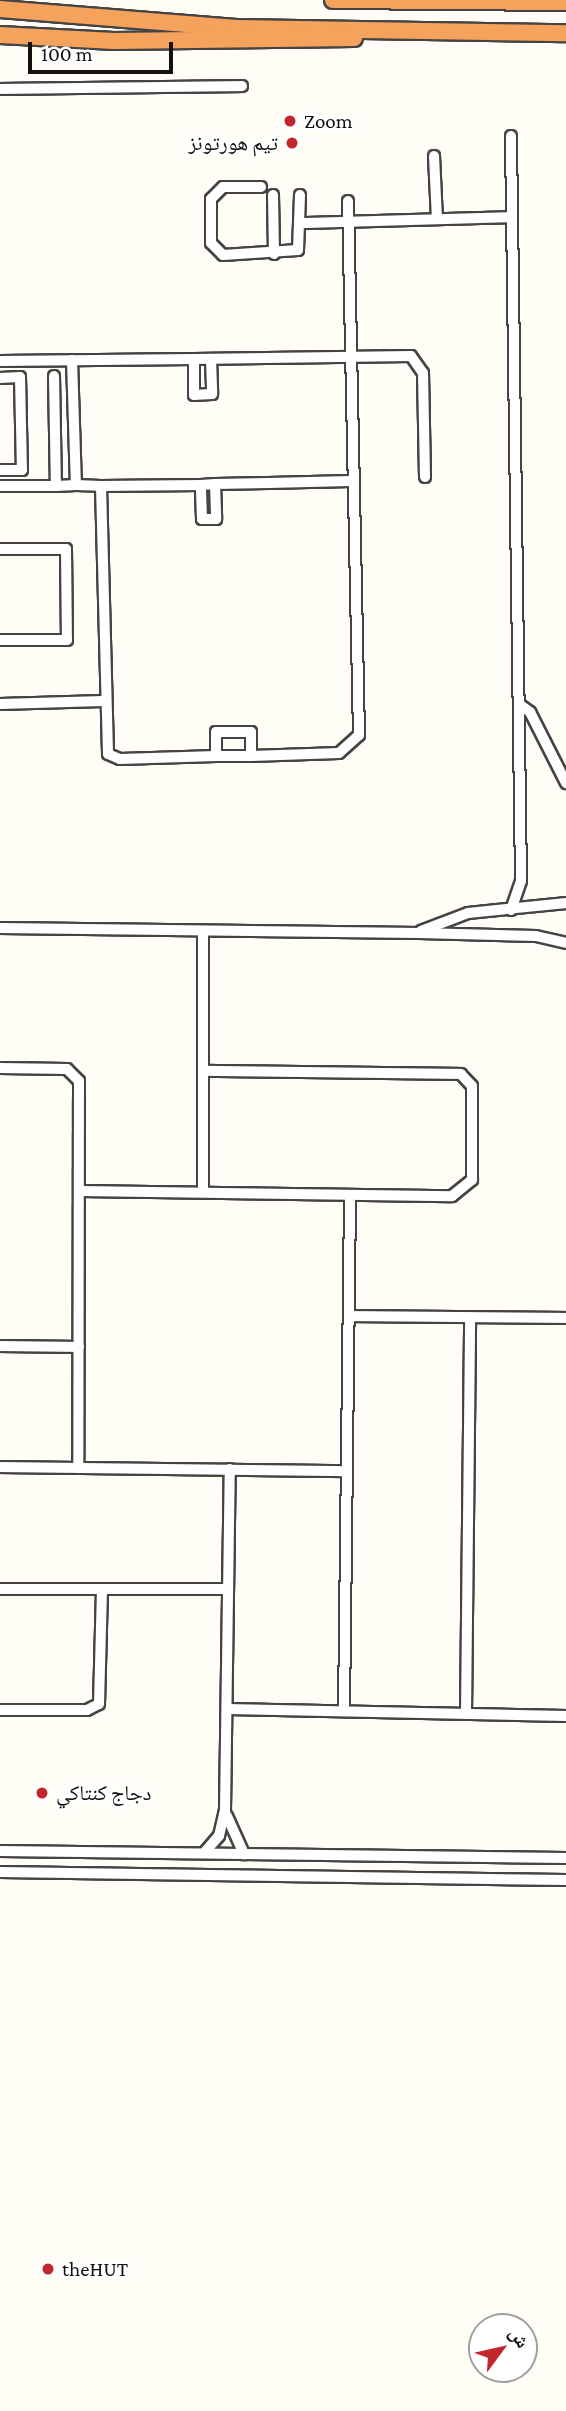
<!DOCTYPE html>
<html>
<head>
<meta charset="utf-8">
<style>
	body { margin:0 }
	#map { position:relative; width:566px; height:2411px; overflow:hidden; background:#fffdf5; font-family:"Crimson Pro","Noto Naskh Arabic",serif }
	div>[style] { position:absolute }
	.roads { filter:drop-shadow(2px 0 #444) drop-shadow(-2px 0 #444) drop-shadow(0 2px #444) drop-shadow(0 -2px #444) }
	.minor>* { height:10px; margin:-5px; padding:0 5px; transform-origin:5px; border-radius:5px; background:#fff }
	.highway>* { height:16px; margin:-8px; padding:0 8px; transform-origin:8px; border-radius:8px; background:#f5a25d }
	.dots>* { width:19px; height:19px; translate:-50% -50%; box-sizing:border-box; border:4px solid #fff; border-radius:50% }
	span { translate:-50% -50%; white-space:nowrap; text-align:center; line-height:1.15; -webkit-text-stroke:7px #fff; paint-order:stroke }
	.poi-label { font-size:21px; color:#111 }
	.left { translate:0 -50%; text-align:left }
	.right { translate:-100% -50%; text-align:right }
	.north { position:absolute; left:468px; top:2313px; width:70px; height:70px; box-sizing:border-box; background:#fff; border:2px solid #a0a0a0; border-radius:50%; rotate:57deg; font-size:19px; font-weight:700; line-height:28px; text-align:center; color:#111 }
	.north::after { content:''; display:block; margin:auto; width:24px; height:32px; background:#c4262e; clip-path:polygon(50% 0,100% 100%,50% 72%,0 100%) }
	.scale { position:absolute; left:28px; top:42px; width:145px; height:32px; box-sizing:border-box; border:4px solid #111; border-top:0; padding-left:9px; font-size:21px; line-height:24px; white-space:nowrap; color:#111; -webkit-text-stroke:5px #fff; paint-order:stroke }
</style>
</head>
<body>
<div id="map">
	<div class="roads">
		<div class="minor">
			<div style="left:0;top:89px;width:242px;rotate:-0.7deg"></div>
			<div style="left:434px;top:156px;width:63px;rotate:87.3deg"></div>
			<div style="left:261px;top:187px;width:38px;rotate:180deg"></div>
			<div style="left:223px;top:187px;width:17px;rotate:135deg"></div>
			<div style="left:211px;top:199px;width:44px;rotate:90deg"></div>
			<div style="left:211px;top:243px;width:17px;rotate:45deg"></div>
			<div style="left:223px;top:255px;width:75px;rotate:-3.8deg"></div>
			<div style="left:298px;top:250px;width:55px;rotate:-87.9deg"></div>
			<div style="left:273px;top:195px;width:59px;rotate:89deg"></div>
			<div style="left:302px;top:223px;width:209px;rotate:-1.6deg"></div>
			<div style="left:211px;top:359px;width:35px;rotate:88deg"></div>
			<div style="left:212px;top:394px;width:18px;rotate:177deg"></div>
			<div style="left:194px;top:395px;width:36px;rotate:-90deg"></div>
			<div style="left:194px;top:359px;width:217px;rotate:-0.8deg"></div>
			<div style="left:411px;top:356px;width:21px;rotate:55deg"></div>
			<div style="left:423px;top:373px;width:104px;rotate:88.9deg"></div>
			<div style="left:72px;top:360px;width:125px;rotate:88.2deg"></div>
			<div style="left:76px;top:485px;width:25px;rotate:2deg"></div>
			<div style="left:101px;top:486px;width:268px;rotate:88.5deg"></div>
			<div style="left:108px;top:754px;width:13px;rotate:23deg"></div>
			<div style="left:120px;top:759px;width:96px;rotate:-1.8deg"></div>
			<div style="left:0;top:361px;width:194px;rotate:-0.6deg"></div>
			<div style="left:54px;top:376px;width:110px;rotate:89deg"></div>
			<div style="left:56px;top:486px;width:20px;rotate:-3deg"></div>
			<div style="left:0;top:378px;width:20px;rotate:-3deg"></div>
			<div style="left:20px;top:377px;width:93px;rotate:88.8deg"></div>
			<div style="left:22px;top:470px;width:22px;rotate:180deg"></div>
			<div style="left:215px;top:484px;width:35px;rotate:88deg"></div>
			<div style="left:216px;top:519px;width:14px;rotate:180deg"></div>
			<div style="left:202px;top:519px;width:34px;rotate:-92deg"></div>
			<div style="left:201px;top:485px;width:14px;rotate:-4deg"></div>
			<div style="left:215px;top:484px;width:53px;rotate:-1.1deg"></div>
			<div style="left:268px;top:483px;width:83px;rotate:-1.4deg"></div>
			<div style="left:0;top:486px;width:56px"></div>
			<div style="left:101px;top:486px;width:100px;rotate:-0.6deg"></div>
			<div style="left:0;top:549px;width:66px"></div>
			<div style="left:66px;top:549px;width:91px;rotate:89.4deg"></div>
			<div style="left:67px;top:640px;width:67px;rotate:180deg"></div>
			<div style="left:0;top:704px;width:103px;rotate:-1.7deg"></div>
			<div style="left:519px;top:704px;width:14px;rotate:36deg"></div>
			<div style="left:530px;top:712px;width:80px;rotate:63.1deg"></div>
			<div style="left:251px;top:756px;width:24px;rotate:-90deg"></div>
			<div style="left:251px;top:732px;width:35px;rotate:180deg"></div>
			<div style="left:216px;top:732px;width:24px;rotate:90deg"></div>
			<div style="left:216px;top:756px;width:35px"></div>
			<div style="left:251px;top:756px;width:88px;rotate:-2deg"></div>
			<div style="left:339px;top:753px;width:27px;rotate:-42deg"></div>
			<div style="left:359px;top:735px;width:534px;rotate:-91.18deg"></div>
			<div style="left:511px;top:910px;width:31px;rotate:-71deg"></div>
			<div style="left:521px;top:881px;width:745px;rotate:-90.77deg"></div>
			<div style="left:0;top:928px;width:419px;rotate:0.7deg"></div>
			<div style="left:419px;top:933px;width:117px;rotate:1.5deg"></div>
			<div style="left:536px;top:936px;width:31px;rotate:13deg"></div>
			<div style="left:421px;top:931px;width:50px;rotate:-21deg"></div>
			<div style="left:468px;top:913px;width:99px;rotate:-5.8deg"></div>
			<div style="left:0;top:1068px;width:67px;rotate:0.9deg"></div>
			<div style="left:67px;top:1069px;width:17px;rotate:45deg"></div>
			<div style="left:79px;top:1081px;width:387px;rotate:90.1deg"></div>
			<div style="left:80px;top:1191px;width:372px;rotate:0.8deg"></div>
			<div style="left:452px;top:1196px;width:26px;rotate:-39deg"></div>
			<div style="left:472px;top:1180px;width:94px;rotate:-90deg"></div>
			<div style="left:472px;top:1086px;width:16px;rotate:-133deg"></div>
			<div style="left:461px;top:1074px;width:258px;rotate:-179.3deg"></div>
			<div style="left:203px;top:1192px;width:260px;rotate:-90deg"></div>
			<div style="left:349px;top:1316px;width:217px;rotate:0.5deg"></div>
			<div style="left:0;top:1346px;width:79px;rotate:0.7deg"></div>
			<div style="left:0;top:1467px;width:347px;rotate:0.7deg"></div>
			<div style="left:0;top:1589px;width:228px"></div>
			<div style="left:227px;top:1709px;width:339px;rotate:1.2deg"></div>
			<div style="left:0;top:1710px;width:87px"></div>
			<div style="left:87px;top:1710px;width:13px;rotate:-27deg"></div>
			<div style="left:99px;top:1704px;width:114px;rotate:-88.5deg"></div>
			<div style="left:344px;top:1711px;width:516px;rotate:-89.33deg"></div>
			<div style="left:466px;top:1714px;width:397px;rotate:-89.4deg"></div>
			<div style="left:227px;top:1816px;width:42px;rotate:65.9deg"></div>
			<div style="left:0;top:1851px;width:566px;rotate:0.71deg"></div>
			<div style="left:204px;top:1853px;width:23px;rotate:-49deg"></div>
			<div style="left:219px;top:1836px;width:27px;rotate:-77deg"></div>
			<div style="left:225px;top:1810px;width:341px;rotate:-89.2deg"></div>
			<div style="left:0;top:1872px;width:566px;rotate:0.81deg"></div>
		</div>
		<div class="highway">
			<div style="left:333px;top:0;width:233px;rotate:0.5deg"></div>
			<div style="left:0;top:9px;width:237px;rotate:4.6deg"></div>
			<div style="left:236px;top:28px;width:330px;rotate:0.9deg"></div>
			<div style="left:0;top:35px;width:114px;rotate:3deg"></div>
			<div style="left:114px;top:41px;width:240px;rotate:-0.7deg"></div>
		</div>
	</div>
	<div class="dots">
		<div style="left:290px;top:121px;background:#c4262e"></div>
		<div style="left:292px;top:143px;background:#c4262e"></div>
		<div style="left:42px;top:1793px;background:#c4262e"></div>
		<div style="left:48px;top:2269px;background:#c4262e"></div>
	</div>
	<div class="poi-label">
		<span class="left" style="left:304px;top:121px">Zoom</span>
		<span class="right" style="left:278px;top:143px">تيم هورتونز</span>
		<span class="left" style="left:56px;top:1793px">دجاج كنتاكي</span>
		<span class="left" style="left:62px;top:2269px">theHUT</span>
	</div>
	<div class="north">ش</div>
	<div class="scale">100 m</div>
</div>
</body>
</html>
